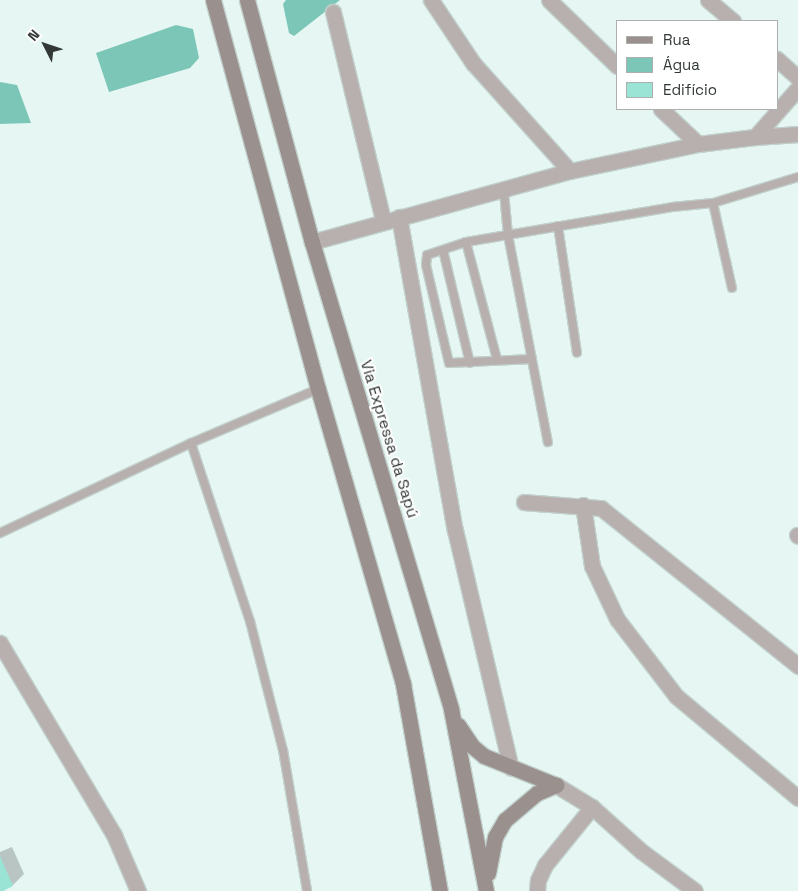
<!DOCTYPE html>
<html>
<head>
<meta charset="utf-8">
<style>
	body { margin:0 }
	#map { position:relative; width:798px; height:891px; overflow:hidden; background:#e6f7f3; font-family:"Space Grotesk",sans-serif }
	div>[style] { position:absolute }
	.water>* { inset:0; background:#7cc6b8 }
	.shadow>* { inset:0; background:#0003 }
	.building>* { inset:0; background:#9ae4d6 }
	.roads { filter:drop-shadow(1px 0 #c2d1cd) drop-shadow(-1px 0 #c2d1cd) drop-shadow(0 1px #c2d1cd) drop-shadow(0 -1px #c2d1cd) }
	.lane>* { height:8px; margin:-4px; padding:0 4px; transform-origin:4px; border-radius:4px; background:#b7b0ae }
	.street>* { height:15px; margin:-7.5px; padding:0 7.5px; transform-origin:7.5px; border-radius:7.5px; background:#b7b0ae }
	.secondary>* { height:15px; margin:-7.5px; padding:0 7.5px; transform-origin:7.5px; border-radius:7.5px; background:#9a908d }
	span { translate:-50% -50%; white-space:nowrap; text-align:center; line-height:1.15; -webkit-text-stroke:4px #fff; paint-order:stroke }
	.street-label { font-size:16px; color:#313836 }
	.legend { position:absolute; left:616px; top:20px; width:162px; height:90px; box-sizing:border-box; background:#fff; border:1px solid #adafaf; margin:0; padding:6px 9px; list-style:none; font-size:15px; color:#313836 }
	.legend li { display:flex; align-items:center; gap:10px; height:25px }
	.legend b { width:25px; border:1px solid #adafaf }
	.north { position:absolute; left:20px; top:20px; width:50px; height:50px; -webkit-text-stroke:4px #fff; paint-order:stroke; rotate:311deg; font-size:14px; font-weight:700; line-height:20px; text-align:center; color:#313836 }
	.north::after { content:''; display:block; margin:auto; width:18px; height:22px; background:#313836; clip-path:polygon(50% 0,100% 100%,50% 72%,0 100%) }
</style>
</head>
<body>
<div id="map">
	<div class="water">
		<div style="clip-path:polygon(286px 0,340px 0,294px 36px,289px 33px,283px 4px)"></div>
		<div style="clip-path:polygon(176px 25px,193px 29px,199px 58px,190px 68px,109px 92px,96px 53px)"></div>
		<div style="clip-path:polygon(0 82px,17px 85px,31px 123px,0 124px)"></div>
	</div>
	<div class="shadow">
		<div style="clip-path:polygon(12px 847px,24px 874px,13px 885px,0 891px,0 852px)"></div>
	</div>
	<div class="building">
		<div style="clip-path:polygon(0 856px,13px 886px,3px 891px,0 891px)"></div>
	</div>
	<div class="roads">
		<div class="lane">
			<div style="left:504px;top:192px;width:43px;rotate:84.7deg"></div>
			<div style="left:508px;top:235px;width:211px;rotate:79.1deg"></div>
			<div style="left:713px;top:203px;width:87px;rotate:77.4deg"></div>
			<div style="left:558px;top:226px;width:128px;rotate:81.5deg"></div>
			<div style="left:466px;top:242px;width:121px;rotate:75.2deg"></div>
			<div style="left:443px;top:250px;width:116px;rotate:76.6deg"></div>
			<div style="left:532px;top:359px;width:83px;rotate:177.2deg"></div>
			<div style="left:449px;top:363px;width:101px;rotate:-103.2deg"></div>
			<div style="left:426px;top:265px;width:10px;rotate:-84deg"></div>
			<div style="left:427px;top:255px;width:41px;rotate:-18.4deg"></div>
			<div style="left:466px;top:242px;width:209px;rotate:-9.6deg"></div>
			<div style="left:672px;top:207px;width:41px;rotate:-5.6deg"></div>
			<div style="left:713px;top:203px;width:89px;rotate:-17deg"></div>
			<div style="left:191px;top:443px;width:188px;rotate:71.7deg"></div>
			<div style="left:250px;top:621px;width:133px;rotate:75.7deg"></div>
			<div style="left:283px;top:750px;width:143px;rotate:80.3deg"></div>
			<div style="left:0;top:533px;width:211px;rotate:-25.2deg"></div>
			<div style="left:191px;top:443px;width:138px;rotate:-23deg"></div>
		</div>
		<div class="street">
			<div style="left:431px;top:0;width:76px;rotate:56.3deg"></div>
			<div style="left:473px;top:63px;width:145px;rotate:48.1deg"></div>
			<div style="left:549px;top:0;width:95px;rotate:44.1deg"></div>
			<div style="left:708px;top:0;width:33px;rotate:40deg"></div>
			<div style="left:333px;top:12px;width:215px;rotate:76.5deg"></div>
			<div style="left:777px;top:59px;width:28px;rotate:42deg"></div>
			<div style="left:661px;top:109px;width:51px;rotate:43.4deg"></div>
			<div style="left:755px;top:137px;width:43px;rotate:-4deg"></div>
			<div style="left:399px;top:217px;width:318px;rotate:79.9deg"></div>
			<div style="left:455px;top:530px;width:244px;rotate:76.8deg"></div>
			<div style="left:312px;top:242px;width:268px;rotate:-15.4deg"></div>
			<div style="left:570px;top:171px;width:131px;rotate:-11.9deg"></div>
			<div style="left:698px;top:144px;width:57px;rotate:-7deg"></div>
			<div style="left:755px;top:137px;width:65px;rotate:-48.7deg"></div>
			<div style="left:524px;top:502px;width:77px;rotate:4.5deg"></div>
			<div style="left:601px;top:508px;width:253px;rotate:38.7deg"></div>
			<div style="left:583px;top:505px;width:62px;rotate:81.6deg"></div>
			<div style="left:592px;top:566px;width:59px;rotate:64.7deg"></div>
			<div style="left:617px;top:619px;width:97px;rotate:52.5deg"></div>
			<div style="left:676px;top:696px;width:159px;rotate:39.9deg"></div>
			<div style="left:797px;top:535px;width:1px;rotate:45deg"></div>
			<div style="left:0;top:643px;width:223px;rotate:59.3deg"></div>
			<div style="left:114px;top:835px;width:61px;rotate:66.8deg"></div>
			<div style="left:556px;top:785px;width:42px;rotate:31.4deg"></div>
			<div style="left:592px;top:807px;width:66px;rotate:41.9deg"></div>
			<div style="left:641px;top:851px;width:67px;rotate:36.5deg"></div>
			<div style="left:537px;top:891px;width:11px;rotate:-85deg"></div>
			<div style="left:538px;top:880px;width:17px;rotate:-65deg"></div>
			<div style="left:545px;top:865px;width:75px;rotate:-51deg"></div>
		</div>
		<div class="secondary">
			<div style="left:213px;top:0;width:403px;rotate:74.9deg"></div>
			<div style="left:318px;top:389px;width:307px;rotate:73.9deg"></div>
			<div style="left:403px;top:684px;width:210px;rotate:79.9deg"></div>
			<div style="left:247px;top:0;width:251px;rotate:75deg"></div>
			<div style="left:312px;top:242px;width:487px;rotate:73.4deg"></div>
			<div style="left:451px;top:709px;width:185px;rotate:79.1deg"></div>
			<div style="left:458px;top:725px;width:25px;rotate:56deg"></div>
			<div style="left:472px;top:746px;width:16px;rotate:40deg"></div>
			<div style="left:484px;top:756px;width:78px;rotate:21.9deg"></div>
			<div style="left:488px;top:873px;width:37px;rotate:-79deg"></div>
			<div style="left:495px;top:837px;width:20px;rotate:-60deg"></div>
			<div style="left:505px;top:820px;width:42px;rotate:-40.2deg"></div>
			<div style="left:537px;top:793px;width:21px;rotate:-23deg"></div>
		</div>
	</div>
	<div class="street-label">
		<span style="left:389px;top:439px;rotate:73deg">Via Expressa da Sapú</span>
	</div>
	<ul class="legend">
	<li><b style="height:6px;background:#9a908d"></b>Rua</li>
	<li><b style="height:14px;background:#7cc6b8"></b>Água</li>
	<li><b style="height:14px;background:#9ae4d6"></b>Edifício</li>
	</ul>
	<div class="north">N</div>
</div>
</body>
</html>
